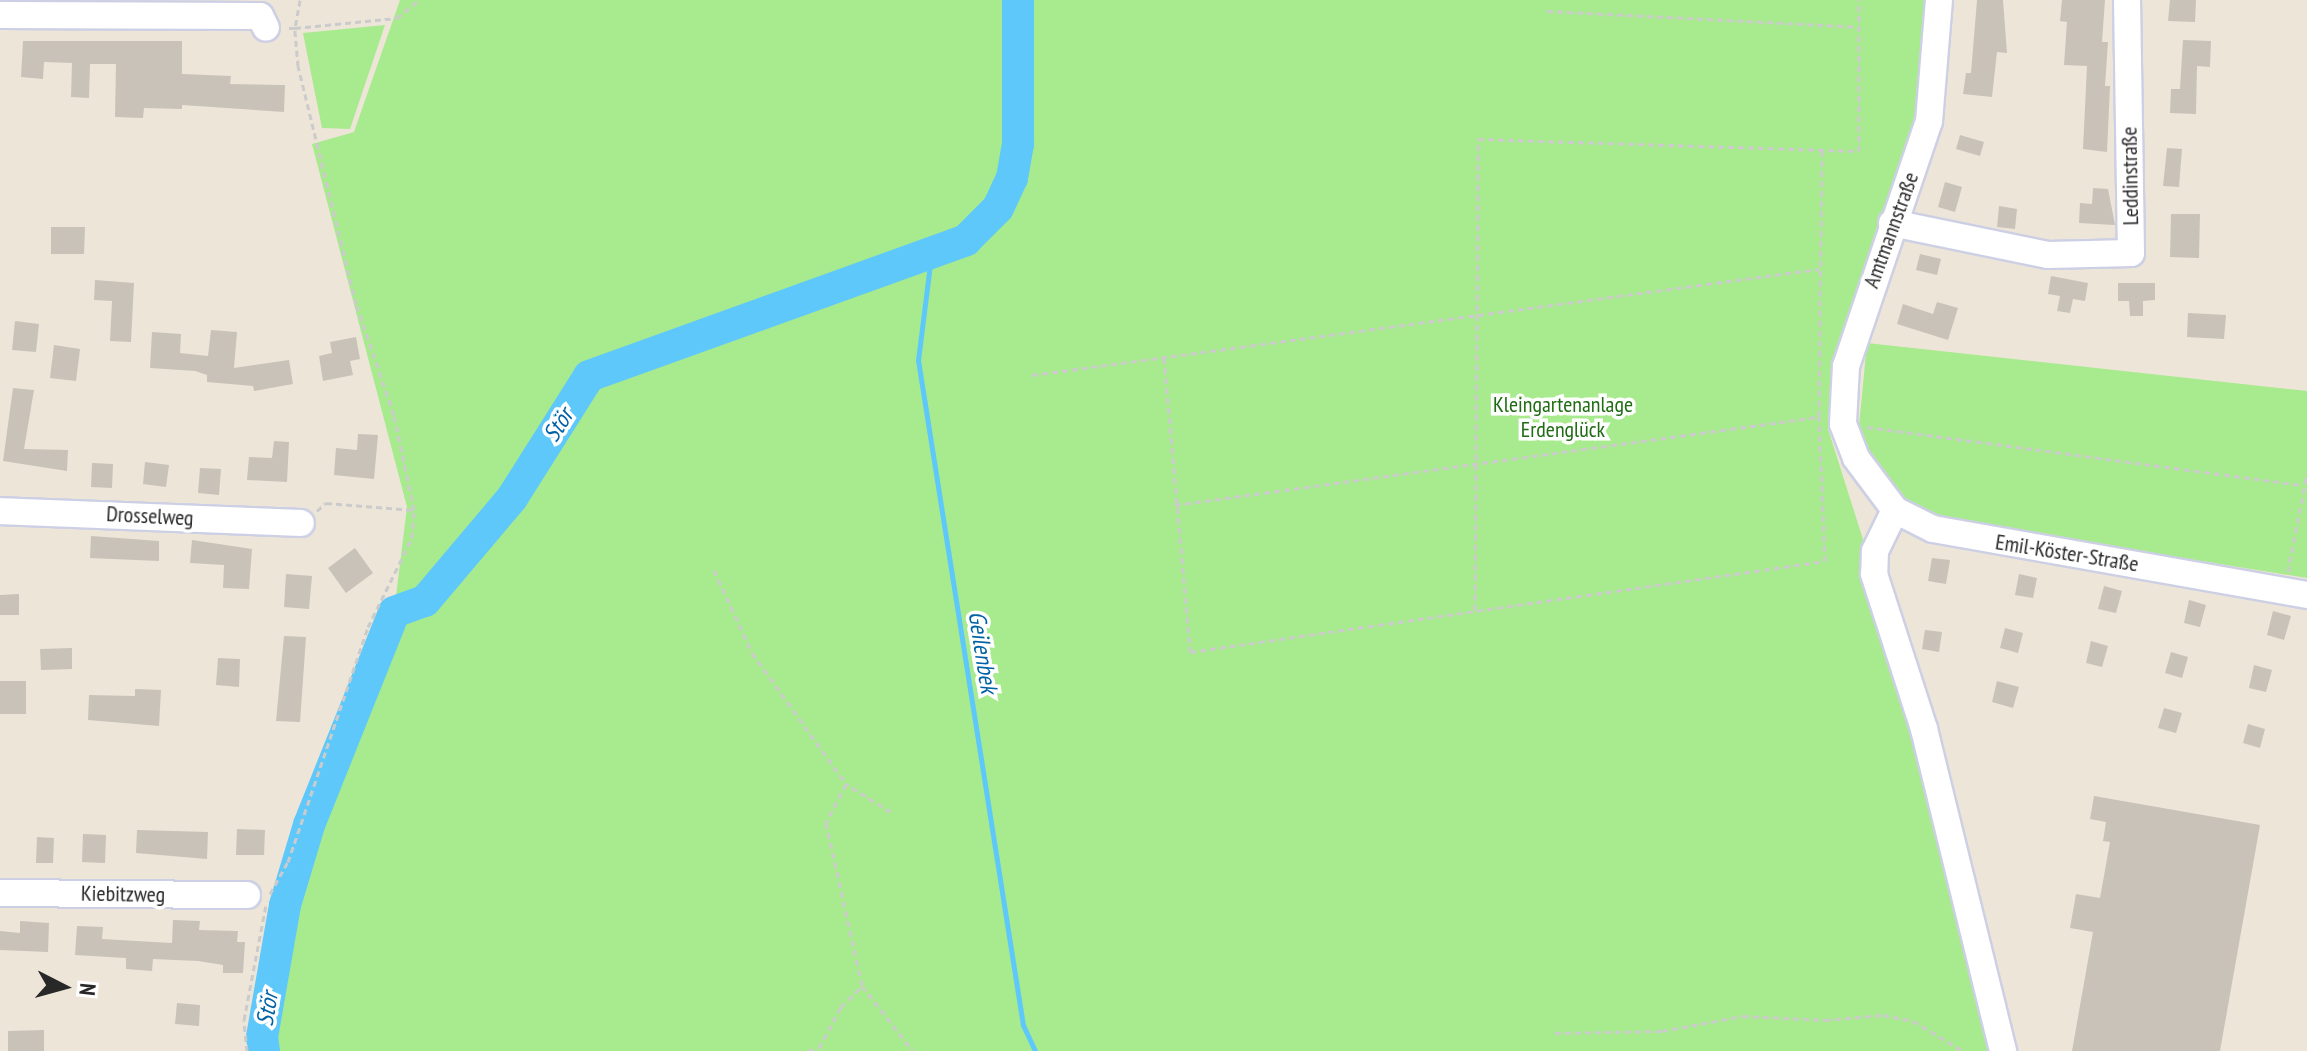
<!DOCTYPE html>
<html>
<head>
<meta charset="utf-8">
<style>
	body { margin:0 }
	#map { position:relative; width:2307px; height:1051px; overflow:hidden; background:#ede5d8; font-family:"PT Sans Narrow",sans-serif }
	div>[style] { position:absolute }
	.green>* { inset:0; background:#a8ea8e }
	.stream>* { height:5px; margin:-2.5px; padding:0 2.5px; transform-origin:2.5px; border-radius:2.5px; background:#5fc8fb }
	.river>* { height:32px; margin:-16px; padding:0 16px; transform-origin:16px; border-radius:16px; background:#5fc8fb }
	.building>* { inset:0; background:#c8c2b8 }
	.path>* { height:3px; margin-top:-1.5px; transform-origin:0; background:repeating-linear-gradient(90deg,#cbcbcb 0 6px,transparent 0 10px) }
	.roads { filter:drop-shadow(2px 0 #cdd0e4) drop-shadow(-2px 0 #cdd0e4) drop-shadow(0 2px #cdd0e4) drop-shadow(0 -2px #cdd0e4) }
	.minor>* { height:26px; margin:-13px; padding:0 13px; transform-origin:13px; border-radius:13px; background:#fff }
	span { translate:-50% -50%; white-space:nowrap; text-align:center; line-height:1.15; -webkit-text-stroke:7px #fff; paint-order:stroke }
	.street-label { font-size:22px; color:#282828 }
	.park-label { font-size:22px; color:#1f6c12 }
	.water-label { font-size:24px; color:#0062a5; font-style:italic }
	.north { position:absolute; left:24px; top:947px; width:80px; height:80px; -webkit-text-stroke:6px #fff; paint-order:stroke; rotate:96deg; font-size:22px; font-weight:700; line-height:32px; text-align:center; color:#282828 }
	.north::after { content:''; display:block; margin:auto; width:28px; height:36px; background:#282828; clip-path:polygon(50% 0,100% 100%,50% 72%,0 100%) }
</style>
</head>
<body>
<div id="map">
	<div class="green">
		<div style="clip-path:polygon(400px 0,1930px 0,1929px 77px,1836px 363px,1828px 429px,1874px 574px,2003px 1051px,264px 1051px,262px 1037px,285px 905px,309px 825px,394px 612px,407px 507px,312px 144px,354px 132px)"></div>
		<div style="clip-path:polygon(385px 25px,350px 129px,322px 128px,303px 33px)"></div>
		<div style="clip-path:polygon(1867px 343px,2307px 391px,2307px 578px,1941px 519px,1903px 497px,1870px 452px,1859px 426px)"></div>
	</div>
	<div class="stream">
		<div style="left:931px;top:256px;width:105px;rotate:97.1deg"></div>
		<div style="left:918px;top:360px;width:673px;rotate:81.03deg"></div>
		<div style="left:1023px;top:1025px;width:29px;rotate:65deg"></div>
	</div>
	<div class="river">
		<div style="left:264px;top:1051px;width:14px;rotate:-98deg"></div>
		<div style="left:262px;top:1037px;width:134px;rotate:-80.1deg"></div>
		<div style="left:285px;top:905px;width:84px;rotate:-73.3deg"></div>
		<div style="left:309px;top:825px;width:229px;rotate:-68.2deg"></div>
		<div style="left:394px;top:612px;width:33px;rotate:-20deg"></div>
		<div style="left:425px;top:601px;width:135px;rotate:-49.8deg"></div>
		<div style="left:512px;top:498px;width:144px;rotate:-57.7deg"></div>
		<div style="left:589px;top:376px;width:401px;rotate:-19.8deg"></div>
		<div style="left:966px;top:240px;width:45px;rotate:-45deg"></div>
		<div style="left:998px;top:208px;width:33px;rotate:-65deg"></div>
		<div style="left:1012px;top:178px;width:35px;rotate:-80deg"></div>
		<div style="left:1018px;top:144px;width:144px;rotate:-90deg"></div>
	</div>
	<div class="building">
		<div style="clip-path:polygon(1977px 0,2003px 0,2007px 53px,1997px 52px,1992px 97px,1963px 94px,1966px 73px,1971px 73px)"></div>
		<div style="clip-path:polygon(2062px 0,2105px 0,2102px 42px,2108px 42px,2105px 86px,2110px 86px,2107px 152px,2083px 149px,2087px 66px,2064px 65px,2067px 22px,2060px 21px)"></div>
		<div style="clip-path:polygon(2170px 0,2196px 0,2195px 22px,2168px 21px)"></div>
		<div style="clip-path:polygon(2183px 40px,2211px 41px,2210px 67px,2197px 66px,2196px 114px,2170px 113px,2171px 89px,2180px 89px)"></div>
		<div style="clip-path:polygon(23px 41px,182px 41px,182px 74px,231px 76px,230px 84px,285px 85px,284px 112px,182px 105px,182px 109px,144px 108px,143px 118px,115px 117px,116px 64px,90px 64px,89px 98px,71px 97px,72px 63px,44px 62px,43px 79px,21px 77px)"></div>
		<div style="clip-path:polygon(1960px 135px,1984px 142px,1980px 156px,1956px 149px)"></div>
		<div style="clip-path:polygon(2167px 148px,2182px 149px,2179px 187px,2163px 186px)"></div>
		<div style="clip-path:polygon(1945px 182px,1962px 187px,1955px 212px,1938px 207px)"></div>
		<div style="clip-path:polygon(2093px 188px,2108px 189px,2115px 225px,2079px 223px,2080px 203px,2092px 204px)"></div>
		<div style="clip-path:polygon(1999px 206px,2017px 209px,2015px 229px,1997px 227px)"></div>
		<div style="clip-path:polygon(2171px 214px,2200px 214px,2199px 258px,2170px 257px)"></div>
		<div style="clip-path:polygon(51px 227px,85px 227px,84px 254px,51px 254px)"></div>
		<div style="clip-path:polygon(1920px 254px,1941px 259px,1937px 275px,1916px 270px)"></div>
		<div style="clip-path:polygon(2051px 276px,2088px 283px,2085px 301px,2073px 299px,2070px 313px,2057px 311px,2060px 296px,2048px 294px)"></div>
		<div style="clip-path:polygon(95px 280px,134px 283px,131px 342px,110px 341px,112px 301px,94px 300px)"></div>
		<div style="clip-path:polygon(2118px 283px,2155px 283px,2155px 300px,2143px 301px,2143px 316px,2130px 316px,2129px 301px,2118px 301px)"></div>
		<div style="clip-path:polygon(1937px 302px,1958px 308px,1948px 340px,1897px 324px,1903px 304px,1933px 314px)"></div>
		<div style="clip-path:polygon(2188px 313px,2226px 315px,2224px 339px,2187px 337px)"></div>
		<div style="clip-path:polygon(15px 321px,39px 324px,36px 352px,12px 350px)"></div>
		<div style="clip-path:polygon(211px 330px,237px 332px,234px 368px,289px 360px,293px 384px,254px 391px,253px 386px,207px 382px,207px 375px,195px 371px,150px 368px,152px 332px,181px 334px,180px 353px,208px 356px)"></div>
		<div style="clip-path:polygon(356px 337px,360px 359px,350px 361px,353px 375px,323px 381px,319px 356px,332px 353px,330px 342px)"></div>
		<div style="clip-path:polygon(54px 345px,80px 349px,76px 381px,50px 378px)"></div>
		<div style="clip-path:polygon(13px 388px,34px 390px,24px 449px,68px 450px,67px 471px,3px 461px)"></div>
		<div style="clip-path:polygon(358px 434px,378px 435px,374px 479px,334px 475px,336px 448px,357px 450px)"></div>
		<div style="clip-path:polygon(274px 441px,289px 442px,287px 482px,247px 480px,249px 457px,272px 458px)"></div>
		<div style="clip-path:polygon(145px 462px,169px 465px,166px 487px,143px 484px)"></div>
		<div style="clip-path:polygon(92px 463px,113px 464px,112px 488px,91px 487px)"></div>
		<div style="clip-path:polygon(200px 468px,221px 469px,219px 495px,198px 493px)"></div>
		<div style="clip-path:polygon(91px 536px,159px 541px,159px 561px,90px 558px)"></div>
		<div style="clip-path:polygon(192px 540px,252px 549px,249px 589px,223px 588px,224px 565px,190px 563px)"></div>
		<div style="clip-path:polygon(355px 548px,373px 573px,346px 593px,328px 568px)"></div>
		<div style="clip-path:polygon(1932px 558px,1950px 560px,1946px 584px,1928px 581px)"></div>
		<div style="clip-path:polygon(286px 574px,312px 576px,309px 609px,284px 607px)"></div>
		<div style="clip-path:polygon(2019px 574px,2037px 578px,2033px 598px,2015px 595px)"></div>
		<div style="clip-path:polygon(2104px 586px,2122px 591px,2116px 613px,2098px 609px)"></div>
		<div style="clip-path:polygon(19px 594px,19px 615px,0 615px,0 595px)"></div>
		<div style="clip-path:polygon(2189px 600px,2206px 605px,2200px 627px,2184px 623px)"></div>
		<div style="clip-path:polygon(2273px 611px,2291px 616px,2284px 640px,2267px 635px)"></div>
		<div style="clip-path:polygon(2005px 628px,2023px 633px,2018px 653px,2000px 648px)"></div>
		<div style="clip-path:polygon(1925px 630px,1942px 632px,1939px 652px,1922px 649px)"></div>
		<div style="clip-path:polygon(284px 636px,306px 637px,300px 722px,276px 721px)"></div>
		<div style="clip-path:polygon(2091px 641px,2108px 646px,2102px 667px,2086px 663px)"></div>
		<div style="clip-path:polygon(72px 648px,72px 669px,41px 670px,40px 649px)"></div>
		<div style="clip-path:polygon(2171px 652px,2188px 657px,2182px 678px,2165px 673px)"></div>
		<div style="clip-path:polygon(218px 658px,240px 659px,239px 687px,216px 685px)"></div>
		<div style="clip-path:polygon(2254px 665px,2272px 670px,2266px 692px,2249px 688px)"></div>
		<div style="clip-path:polygon(0 681px,26px 681px,26px 714px,0 714px)"></div>
		<div style="clip-path:polygon(1997px 681px,2019px 687px,2013px 708px,1992px 702px)"></div>
		<div style="clip-path:polygon(135px 689px,161px 690px,159px 726px,88px 720px,89px 695px,135px 696px)"></div>
		<div style="clip-path:polygon(2164px 708px,2182px 713px,2176px 733px,2158px 728px)"></div>
		<div style="clip-path:polygon(2248px 724px,2265px 729px,2260px 748px,2243px 743px)"></div>
		<div style="clip-path:polygon(2094px 796px,2260px 825px,2220px 1051px,2072px 1051px,2093px 932px,2070px 928px,2076px 894px,2100px 898px,2110px 842px,2103px 841px,2106px 822px,2090px 819px)"></div>
		<div style="clip-path:polygon(237px 829px,265px 830px,264px 855px,236px 855px)"></div>
		<div style="clip-path:polygon(137px 830px,208px 832px,207px 859px,136px 853px)"></div>
		<div style="clip-path:polygon(83px 834px,106px 835px,105px 863px,82px 862px)"></div>
		<div style="clip-path:polygon(37px 837px,54px 838px,53px 863px,36px 863px)"></div>
		<div style="clip-path:polygon(173px 920px,200px 921px,199px 930px,238px 931px,237px 942px,245px 942px,243px 973px,223px 973px,223px 965px,198px 961px,153px 959px,152px 971px,126px 969px,126px 958px,75px 955px,77px 926px,103px 927px,102px 939px,172px 943px)"></div>
		<div style="clip-path:polygon(20px 921px,49px 923px,48px 952px,0 950px,0 931px,20px 933px)"></div>
		<div style="clip-path:polygon(177px 1003px,200px 1005px,199px 1026px,175px 1024px)"></div>
		<div style="clip-path:polygon(44px 1030px,44px 1051px,8px 1051px,8px 1031px)"></div>
	</div>
	<div class="path">
		<div style="left:300px;top:0;width:28px;rotate:100deg"></div>
		<div style="left:295px;top:28px;width:102px;rotate:-5.6deg"></div>
		<div style="left:397px;top:18px;width:28px;rotate:-39deg"></div>
		<div style="left:1547px;top:11px;width:311px;rotate:2.9deg"></div>
		<div style="left:1164px;top:358px;width:295px;rotate:84.9deg"></div>
		<div style="left:1190px;top:652px;width:641px;rotate:-8.16deg"></div>
		<div style="left:1825px;top:561px;width:145px;rotate:-92.4deg"></div>
		<div style="left:1819px;top:416px;width:266px;rotate:-89.4deg"></div>
		<div style="left:1032px;top:375px;width:794px;rotate:-7.67deg"></div>
		<div style="left:1867px;top:427px;width:439px;rotate:7.6deg"></div>
		<div style="left:1175px;top:505px;width:648px;rotate:-7.8deg"></div>
		<div style="left:317px;top:511px;width:12px;rotate:-42deg"></div>
		<div style="left:326px;top:503px;width:88px;rotate:4.5deg"></div>
		<div style="left:714px;top:570px;width:91px;rotate:65.4deg"></div>
		<div style="left:752px;top:653px;width:161px;rotate:54.3deg"></div>
		<div style="left:2288px;top:572px;width:101px;rotate:-79.1deg"></div>
		<div style="left:1475px;top:610px;width:471px;rotate:-89.6deg"></div>
		<div style="left:1478px;top:139px;width:381px;rotate:1.8deg"></div>
		<div style="left:1859px;top:151px;width:151px;rotate:-90deg"></div>
		<div style="left:891px;top:812px;width:53px;rotate:-148.1deg"></div>
		<div style="left:846px;top:784px;width:44px;rotate:117.1deg"></div>
		<div style="left:826px;top:823px;width:167px;rotate:77.5deg"></div>
		<div style="left:862px;top:986px;width:83px;rotate:51.9deg"></div>
		<div style="left:270px;top:894px;width:37px;rotate:-61deg"></div>
		<div style="left:288px;top:862px;width:248px;rotate:-71.2deg"></div>
		<div style="left:368px;top:627px;width:99px;rotate:-63.7deg"></div>
		<div style="left:412px;top:538px;width:28px;rotate:-86deg"></div>
		<div style="left:414px;top:510px;width:97px;rotate:-101.9deg"></div>
		<div style="left:394px;top:415px;width:117px;rotate:-108.9deg"></div>
		<div style="left:356px;top:304px;width:245px;rotate:-103.7deg"></div>
		<div style="left:298px;top:66px;width:38px;rotate:-95deg"></div>
		<div style="left:295px;top:28px;width:10px;rotate:180deg"></div>
		<div style="left:1555px;top:1033px;width:107px;rotate:-1.1deg"></div>
		<div style="left:1662px;top:1031px;width:82px;rotate:-10.5deg"></div>
		<div style="left:1743px;top:1016px;width:82px;rotate:2.8deg"></div>
		<div style="left:1825px;top:1020px;width:58px;rotate:-4.9deg"></div>
		<div style="left:1883px;top:1015px;width:31px;rotate:11deg"></div>
		<div style="left:1913px;top:1021px;width:58px;rotate:31deg"></div>
		<div style="left:247px;top:1051px;width:31px;rotate:-96deg"></div>
		<div style="left:244px;top:1020px;width:117px;rotate:-79.2deg"></div>
		<div style="left:808px;top:1051px;width:11px;rotate:-15deg"></div>
		<div style="left:819px;top:1048px;width:47px;rotate:-61.8deg"></div>
		<div style="left:841px;top:1007px;width:30px;rotate:-45deg"></div>
	</div>
	<div class="roads">
		<div class="minor">
			<div style="left:1939px;top:0;width:121px;rotate:94.7deg"></div>
			<div style="left:1929px;top:121px;width:259px;rotate:108.7deg"></div>
			<div style="left:1846px;top:366px;width:58px;rotate:93deg"></div>
			<div style="left:1843px;top:424px;width:36px;rotate:69deg"></div>
			<div style="left:1856px;top:458px;width:65px;rotate:53.1deg"></div>
			<div style="left:1895px;top:510px;width:42px;rotate:26.6deg"></div>
			<div style="left:1933px;top:529px;width:380px;rotate:10deg"></div>
			<div style="left:0;top:15px;width:260px;rotate:0.2deg"></div>
			<div style="left:260px;top:16px;width:13px;rotate:63deg"></div>
			<div style="left:1892px;top:223px;width:159px;rotate:11.6deg"></div>
			<div style="left:2048px;top:255px;width:83px;rotate:-1.4deg"></div>
			<div style="left:2131px;top:253px;width:253px;rotate:-90.9deg"></div>
			<div style="left:1895px;top:510px;width:46px;rotate:116deg"></div>
			<div style="left:1875px;top:551px;width:23px;rotate:92deg"></div>
			<div style="left:1874px;top:574px;width:163px;rotate:72.1deg"></div>
			<div style="left:1924px;top:729px;width:332px;rotate:76.2deg"></div>
			<div style="left:0;top:511px;width:301px;rotate:2.3deg"></div>
			<div style="left:0;top:893px;width:247px;rotate:0.5deg"></div>
		</div>
	</div>
	<div class="street-label">
		<span style="left:2130px;top:176px;rotate:-91deg">Leddinstraße</span>
		<span style="left:1891px;top:230px;rotate:-70deg">Amtmannstraße</span>
		<span style="left:150px;top:516px;rotate:3deg">Drosselweg</span>
		<span style="left:2067px;top:553px;rotate:9deg">Emil-Köster-Straße</span>
		<span style="left:123px;top:894px;rotate:1deg">Kiebitzweg</span>
	</div>
	<div class="park-label">
		<span style="left:1563px;top:417px">Kleingartenanlage<br>Erdenglück</span>
	</div>
	<div class="water-label">
		<span style="left:558px;top:425px;rotate:-58deg">Stör</span>
		<span style="left:983px;top:652px;rotate:81deg">Geilenbek</span>
		<span style="left:267px;top:1009px;rotate:-80deg">Stör</span>
	</div>
	<div class="north">N</div>
</div>
</body>
</html>
